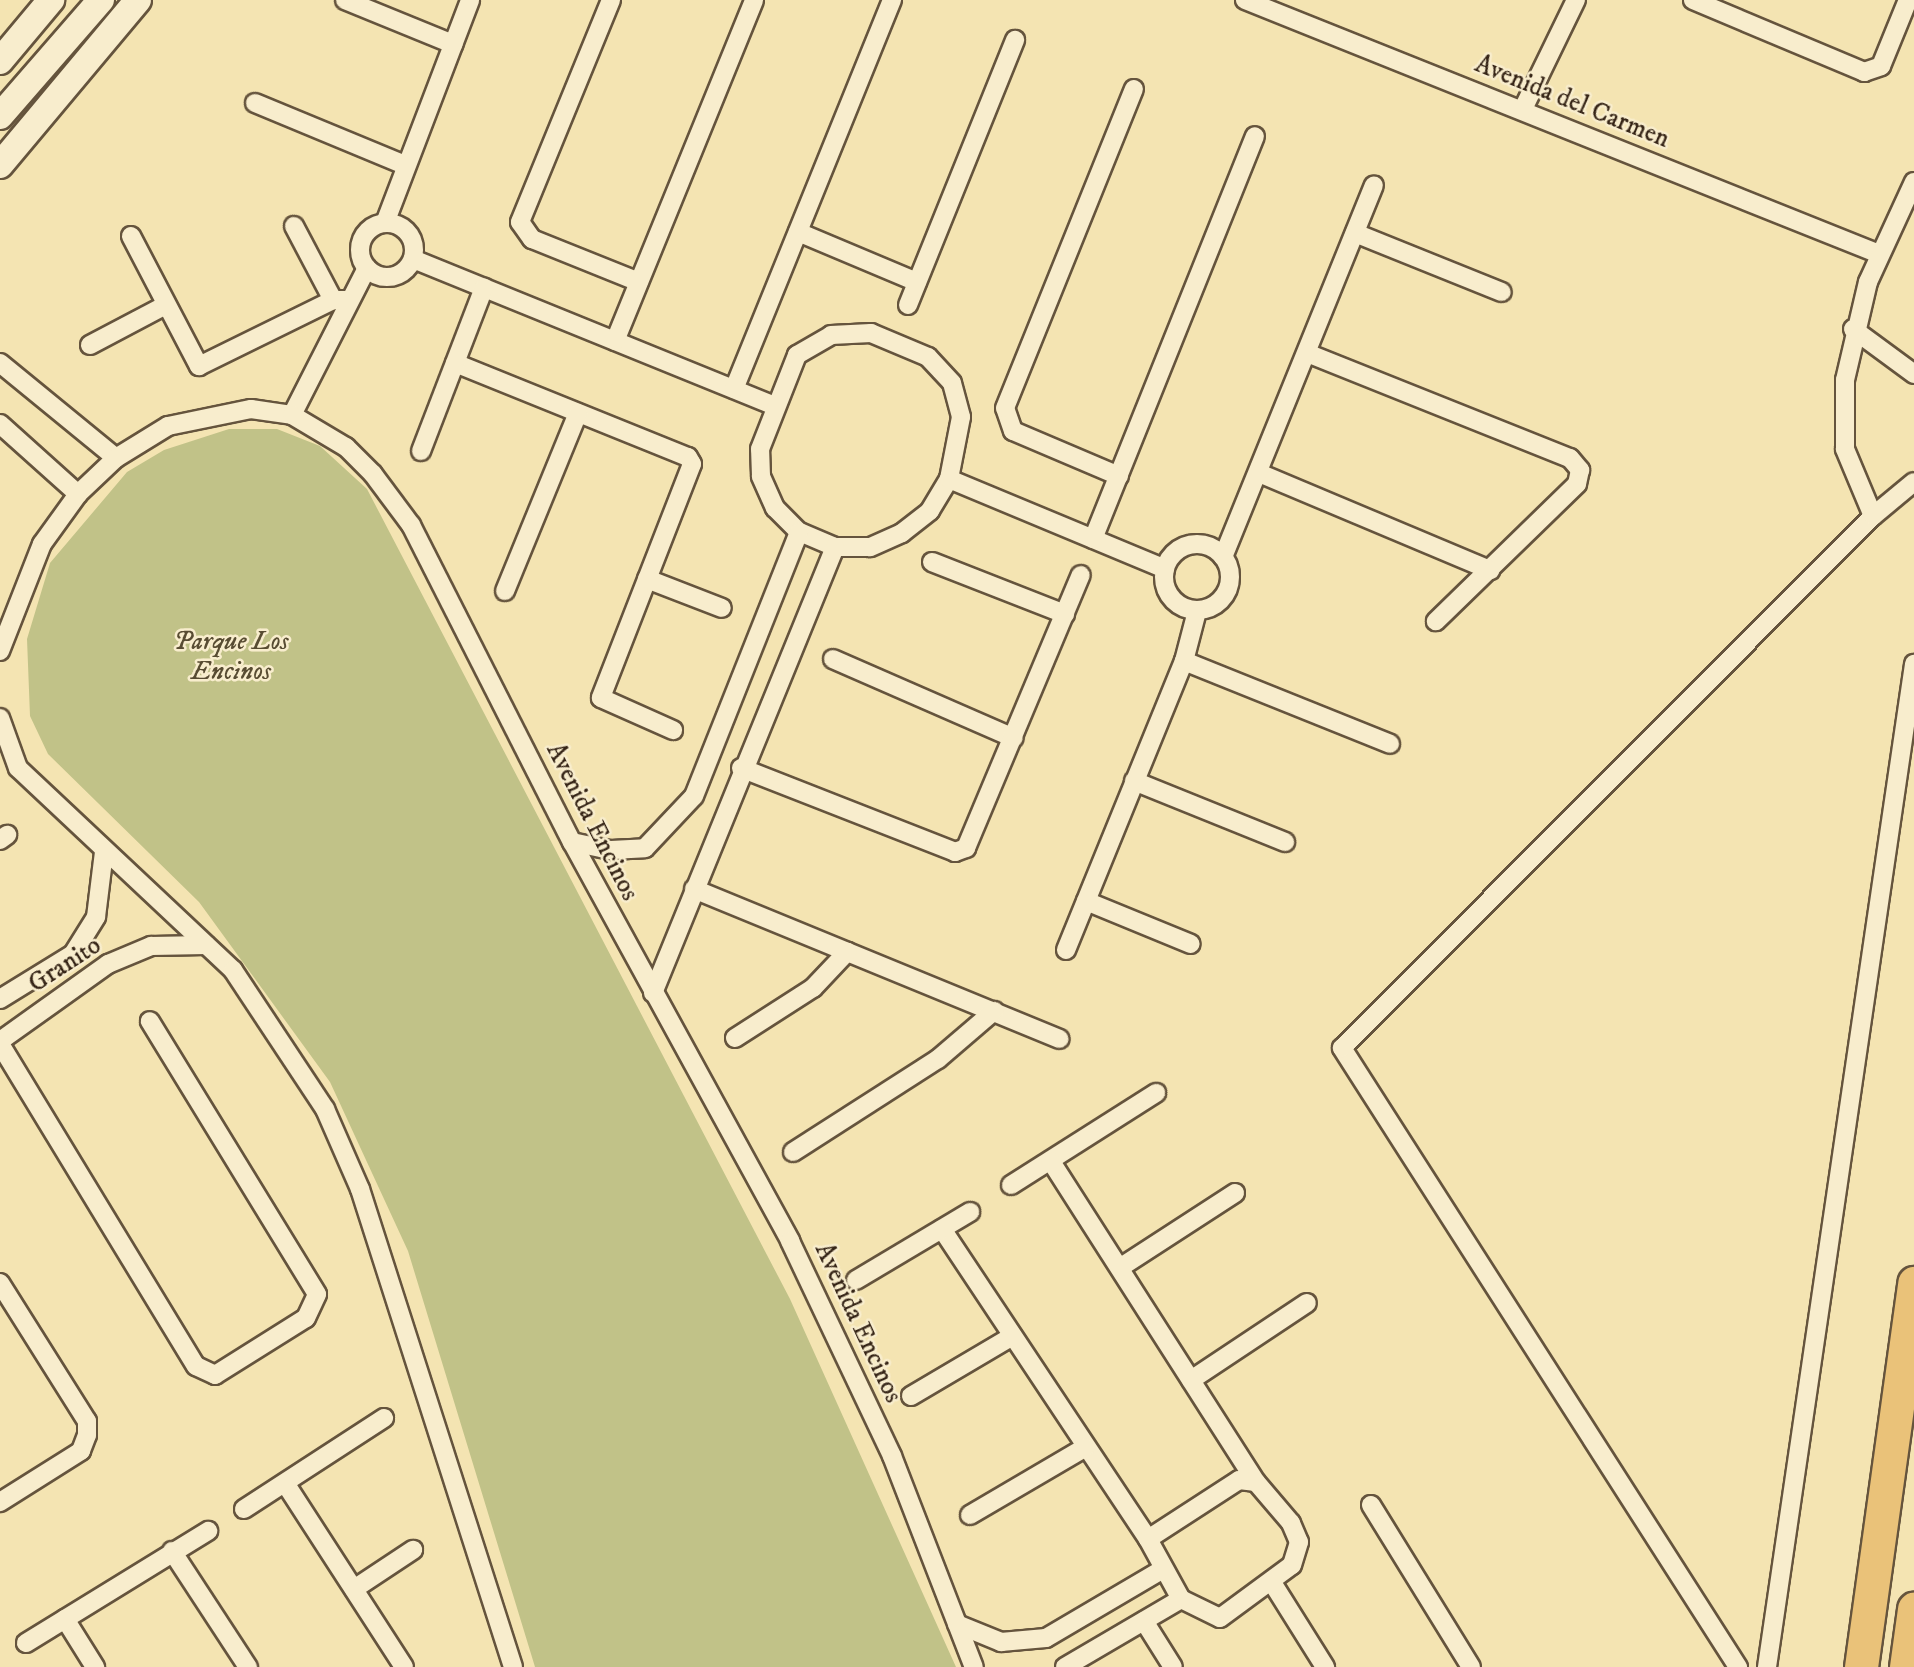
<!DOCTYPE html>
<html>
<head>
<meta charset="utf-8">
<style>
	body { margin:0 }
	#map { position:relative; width:1914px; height:1667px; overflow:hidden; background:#f4e4b2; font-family:"IM FELL DW Pica",serif }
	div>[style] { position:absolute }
	.green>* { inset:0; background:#c1c288 }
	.roads { filter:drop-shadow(2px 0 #65543d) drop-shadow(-2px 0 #65543d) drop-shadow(0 2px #65543d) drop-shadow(0 -2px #65543d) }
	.minor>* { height:18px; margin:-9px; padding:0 9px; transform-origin:9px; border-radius:9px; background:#f8edcd }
	.minor>.ring { margin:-9px; padding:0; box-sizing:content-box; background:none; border:18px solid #f8edcd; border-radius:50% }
	.secondary>* { height:26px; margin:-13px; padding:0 13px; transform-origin:13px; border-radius:13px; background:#f8edcd }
	.motorway>* { height:33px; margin:-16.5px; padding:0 16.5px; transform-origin:16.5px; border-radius:16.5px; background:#eac279 }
	span { translate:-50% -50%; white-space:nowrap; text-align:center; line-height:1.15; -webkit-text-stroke:5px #f8edcd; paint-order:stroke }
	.street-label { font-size:26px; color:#352416 }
	.park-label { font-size:26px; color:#584c32; font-style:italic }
</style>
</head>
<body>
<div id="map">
	<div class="green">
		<div style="clip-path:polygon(229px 429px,277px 429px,320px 446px,367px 489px,790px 1299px,956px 1667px,535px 1667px,408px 1251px,330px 1082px,199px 902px,48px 754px,30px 716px,27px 639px,50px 563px,127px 472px,164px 450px)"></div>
	</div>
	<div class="roads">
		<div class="minor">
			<div style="left:345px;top:0;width:117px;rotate:22.2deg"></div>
			<div style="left:611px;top:0;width:240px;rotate:112.3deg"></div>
			<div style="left:520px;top:222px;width:21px;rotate:55deg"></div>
			<div style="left:532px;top:239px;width:115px;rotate:21.9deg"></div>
			<div style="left:1245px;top:0;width:683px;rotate:21.83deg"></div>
			<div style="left:1693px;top:0;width:186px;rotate:22.8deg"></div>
			<div style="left:1864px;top:72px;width:18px;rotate:-19deg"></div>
			<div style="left:1881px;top:66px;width:71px;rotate:-67.8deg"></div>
			<div style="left:255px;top:103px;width:162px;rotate:22.5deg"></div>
			<div style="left:1523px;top:109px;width:121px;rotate:-64.1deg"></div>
			<div class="ring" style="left:360px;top:223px;width:36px;height:36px"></div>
			<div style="left:385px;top:223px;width:239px;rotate:-69.1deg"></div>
			<div style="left:294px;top:226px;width:84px;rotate:62.2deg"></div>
			<div style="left:798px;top:232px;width:129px;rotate:22.8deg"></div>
			<div style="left:1355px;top:233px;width:158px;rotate:21.9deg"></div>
			<div style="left:131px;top:236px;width:147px;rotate:62.4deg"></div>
			<div style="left:199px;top:366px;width:149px;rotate:-26.2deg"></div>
			<div style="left:333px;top:300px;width:14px"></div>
			<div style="left:413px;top:259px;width:388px;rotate:22.1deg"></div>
			<div style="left:908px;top:305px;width:286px;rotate:-68deg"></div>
			<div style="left:1853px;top:329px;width:76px;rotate:36.4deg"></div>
			<div style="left:871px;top:333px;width:62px;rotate:22.8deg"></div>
			<div style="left:928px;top:357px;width:35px;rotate:47deg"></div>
			<div style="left:952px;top:383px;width:35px;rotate:75deg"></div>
			<div style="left:961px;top:417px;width:63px;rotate:101deg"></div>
			<div style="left:949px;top:479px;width:37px;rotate:121deg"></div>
			<div style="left:930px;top:511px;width:36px;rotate:142deg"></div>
			<div style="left:902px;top:533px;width:35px;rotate:156deg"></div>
			<div style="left:870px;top:547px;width:35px;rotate:180deg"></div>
			<div style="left:835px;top:547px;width:39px;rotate:-157deg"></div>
			<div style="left:799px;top:532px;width:34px;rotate:-135deg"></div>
			<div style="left:775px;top:508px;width:35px;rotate:-114deg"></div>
			<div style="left:761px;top:476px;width:27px;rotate:-92deg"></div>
			<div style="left:760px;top:449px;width:101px;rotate:-68.5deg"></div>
			<div style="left:797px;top:355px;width:39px;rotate:-30deg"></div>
			<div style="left:831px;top:335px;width:40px;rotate:-2.9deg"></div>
			<div style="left:615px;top:341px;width:368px;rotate:-67.8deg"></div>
			<div style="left:90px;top:345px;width:86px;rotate:-27.8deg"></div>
			<div style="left:1307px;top:353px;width:283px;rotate:21.8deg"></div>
			<div style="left:1570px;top:458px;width:16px;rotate:50deg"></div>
			<div style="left:1580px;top:470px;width:14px;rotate:102deg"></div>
			<div style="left:1577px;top:484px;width:197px;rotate:135.8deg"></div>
			<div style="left:0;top:363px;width:150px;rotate:39.3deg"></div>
			<div style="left:455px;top:363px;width:251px;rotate:22deg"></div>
			<div style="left:688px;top:457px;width:8px;rotate:60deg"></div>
			<div style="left:692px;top:464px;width:251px;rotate:111.3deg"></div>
			<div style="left:601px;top:698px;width:79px;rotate:24deg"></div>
			<div style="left:734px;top:389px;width:420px;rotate:-67.9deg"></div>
			<div style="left:292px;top:415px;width:165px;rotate:-63deg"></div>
			<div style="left:0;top:424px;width:105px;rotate:41.9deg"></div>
			<div style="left:421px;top:451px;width:175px;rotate:-68.9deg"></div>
			<div style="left:1259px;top:473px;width:251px;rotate:22.8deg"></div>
			<div style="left:1119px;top:476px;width:115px;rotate:-157deg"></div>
			<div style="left:1013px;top:431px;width:24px;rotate:-109deg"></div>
			<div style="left:1005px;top:408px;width:344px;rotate:-68deg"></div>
			<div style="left:949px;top:479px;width:234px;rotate:22.6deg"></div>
			<div style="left:1873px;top:516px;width:73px;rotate:-112.7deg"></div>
			<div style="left:1845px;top:449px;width:69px;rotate:-90deg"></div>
			<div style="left:1845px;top:380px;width:101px;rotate:-76.8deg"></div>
			<div style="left:1868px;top:282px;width:110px;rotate:-65.3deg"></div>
			<div style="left:1093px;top:539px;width:434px;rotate:-68.1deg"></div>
			<div class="ring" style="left:1164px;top:544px;width:48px;height:48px"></div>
			<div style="left:1223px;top:557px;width:401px;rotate:-67.9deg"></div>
			<div style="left:932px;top:562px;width:143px;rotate:21.4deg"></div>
			<div style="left:647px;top:579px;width:80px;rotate:21.1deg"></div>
			<div style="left:505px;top:591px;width:192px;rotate:-67.7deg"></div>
			<div style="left:0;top:651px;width:115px;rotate:-68.6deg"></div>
			<div style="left:42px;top:544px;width:62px;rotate:-54.2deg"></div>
			<div style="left:78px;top:494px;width:52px;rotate:-43.5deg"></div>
			<div style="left:116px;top:458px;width:61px;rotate:-31.6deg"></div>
			<div style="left:168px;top:426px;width:85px;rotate:-11.6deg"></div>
			<div style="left:251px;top:409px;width:41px;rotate:8.3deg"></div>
			<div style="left:292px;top:415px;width:63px;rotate:30.7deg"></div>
			<div style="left:346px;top:447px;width:38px;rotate:45deg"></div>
			<div style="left:373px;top:474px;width:64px;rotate:53.3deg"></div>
			<div style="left:411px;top:525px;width:356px;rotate:63.1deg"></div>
			<div style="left:572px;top:842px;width:455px;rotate:61.3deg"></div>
			<div style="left:790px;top:1241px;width:238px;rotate:64.6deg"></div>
			<div style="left:892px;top:1456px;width:226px;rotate:68.8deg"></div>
			<div style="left:833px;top:659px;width:197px;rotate:23.6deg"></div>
			<div style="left:1184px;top:661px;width:222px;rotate:21.9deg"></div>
			<div style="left:0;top:718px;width:53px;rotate:70.2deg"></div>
			<div style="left:18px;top:768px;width:295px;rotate:43.2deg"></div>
			<div style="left:233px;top:970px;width:167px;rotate:56.5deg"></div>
			<div style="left:325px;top:1109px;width:87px;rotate:66.4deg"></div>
			<div style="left:360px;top:1189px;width:502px;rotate:72.25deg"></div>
			<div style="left:741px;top:768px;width:230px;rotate:21.4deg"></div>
			<div style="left:955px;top:852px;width:12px;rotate:-20deg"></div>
			<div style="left:966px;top:848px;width:296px;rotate:-67.2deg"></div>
			<div style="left:1134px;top:781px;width:163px;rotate:22deg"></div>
			<div style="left:0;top:840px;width:9px;rotate:-36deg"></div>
			<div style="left:572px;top:842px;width:40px;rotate:12deg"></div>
			<div style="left:611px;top:850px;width:34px;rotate:-3deg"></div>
			<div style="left:645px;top:848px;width:71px;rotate:-46.7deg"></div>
			<div style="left:694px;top:796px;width:284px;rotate:-68.3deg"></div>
			<div style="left:694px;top:889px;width:395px;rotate:22.3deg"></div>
			<div style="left:1086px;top:901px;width:113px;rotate:22.3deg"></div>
			<div style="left:1066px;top:950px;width:312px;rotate:-67.8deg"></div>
			<div style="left:1184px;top:661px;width:52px;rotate:-75.4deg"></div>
			<div style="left:653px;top:993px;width:482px;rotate:-67.8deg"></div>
			<div style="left:0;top:999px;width:86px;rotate:-31.7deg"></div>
			<div style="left:73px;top:954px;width:44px;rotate:-58.1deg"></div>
			<div style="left:96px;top:917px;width:65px;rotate:-83deg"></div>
			<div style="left:735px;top:1038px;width:93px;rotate:-32.7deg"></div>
			<div style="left:813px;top:988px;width:50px;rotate:-46.6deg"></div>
			<div style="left:0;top:1041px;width:133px;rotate:-35.5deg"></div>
			<div style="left:108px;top:964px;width:47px;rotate:-22.7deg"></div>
			<div style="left:151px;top:946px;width:55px;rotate:-1deg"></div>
			<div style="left:0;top:1044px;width:377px;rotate:58.7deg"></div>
			<div style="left:196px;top:1366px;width:21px;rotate:25deg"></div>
			<div style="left:215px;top:1375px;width:107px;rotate:-32.1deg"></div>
			<div style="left:306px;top:1318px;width:26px;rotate:-65deg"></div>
			<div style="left:317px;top:1294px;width:320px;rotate:-121.5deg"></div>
			<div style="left:793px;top:1152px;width:172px;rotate:-32.7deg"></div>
			<div style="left:938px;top:1059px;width:74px;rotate:-40.6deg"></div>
			<div style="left:1011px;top:1185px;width:172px;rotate:-32.4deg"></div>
			<div style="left:942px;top:1229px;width:372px;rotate:56.4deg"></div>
			<div style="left:1148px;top:1539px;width:68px;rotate:61.2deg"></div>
			<div style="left:1181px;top:1599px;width:43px;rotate:26deg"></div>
			<div style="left:1220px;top:1618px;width:89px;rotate:-36.4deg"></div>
			<div style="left:1292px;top:1565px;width:24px;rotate:-73deg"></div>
			<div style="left:1299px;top:1542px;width:21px;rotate:-113deg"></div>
			<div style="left:1291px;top:1523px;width:54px;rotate:-130.5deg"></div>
			<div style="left:1256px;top:1482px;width:381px;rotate:-122.6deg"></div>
			<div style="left:1121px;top:1267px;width:136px;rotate:-33deg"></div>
			<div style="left:856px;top:1280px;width:133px;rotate:-30.8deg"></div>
			<div style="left:0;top:1283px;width:163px;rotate:57.8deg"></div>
			<div style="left:87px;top:1421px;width:14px;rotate:90deg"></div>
			<div style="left:87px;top:1435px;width:17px;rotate:111deg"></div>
			<div style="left:81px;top:1451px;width:96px;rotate:147.8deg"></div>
			<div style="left:1191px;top:1380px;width:139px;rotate:-33.6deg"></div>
			<div style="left:911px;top:1396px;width:118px;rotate:-30.5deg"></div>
			<div style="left:285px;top:1483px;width:219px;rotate:57.1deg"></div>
			<div style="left:1371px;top:1505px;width:190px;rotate:58.3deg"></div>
			<div style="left:244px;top:1509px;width:167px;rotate:-33deg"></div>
			<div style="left:970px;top:1515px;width:134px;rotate:-30.4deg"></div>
			<div style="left:1148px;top:1539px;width:108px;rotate:-33deg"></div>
			<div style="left:1239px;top:1480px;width:17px;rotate:7deg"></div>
			<div style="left:172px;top:1551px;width:139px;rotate:56.8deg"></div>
			<div style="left:1273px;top:1584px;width:98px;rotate:57.9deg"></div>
			<div style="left:354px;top:1589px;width:71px;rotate:-33.5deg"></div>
			<div style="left:65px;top:1619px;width:57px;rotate:58deg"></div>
			<div style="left:1144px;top:1621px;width:54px;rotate:57.8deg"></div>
			<div style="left:957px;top:1624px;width:48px;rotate:22.2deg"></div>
			<div style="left:1001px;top:1642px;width:45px;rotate:-5.1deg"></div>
			<div style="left:1046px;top:1638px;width:136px;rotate:-30.5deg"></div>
			<div style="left:26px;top:1643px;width:214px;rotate:-31.6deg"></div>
			<div style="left:1065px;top:1667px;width:134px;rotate:-30.4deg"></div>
			<div style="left:1738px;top:1667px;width:735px;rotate:-122.61deg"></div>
			<div style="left:1342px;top:1048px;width:752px;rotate:-45.05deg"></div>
			<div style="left:1873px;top:516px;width:53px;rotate:-39.7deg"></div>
			<div style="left:1767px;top:1667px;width:1014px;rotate:-81.66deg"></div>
		</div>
		<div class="secondary">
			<div style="left:0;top:61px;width:80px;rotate:-50.1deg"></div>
			<div style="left:0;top:116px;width:154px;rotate:-49deg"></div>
			<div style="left:0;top:165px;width:215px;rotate:-50.1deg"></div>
		</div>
		<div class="motorway">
			<div style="left:1861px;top:1667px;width:388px;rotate:-82.1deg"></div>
			<div style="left:1906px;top:1667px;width:59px;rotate:-82.1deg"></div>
		</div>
	</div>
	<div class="street-label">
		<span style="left:1572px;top:102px;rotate:22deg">Avenida del Carmen</span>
		<span style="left:592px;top:822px;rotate:63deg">Avenida Encinos</span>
		<span style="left:65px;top:965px;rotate:-33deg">Granito</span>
		<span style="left:858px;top:1323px;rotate:65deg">Avenida Encinos</span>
	</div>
	<div class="park-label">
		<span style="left:231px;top:657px">Parque Los<br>Encinos</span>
	</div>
</div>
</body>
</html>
